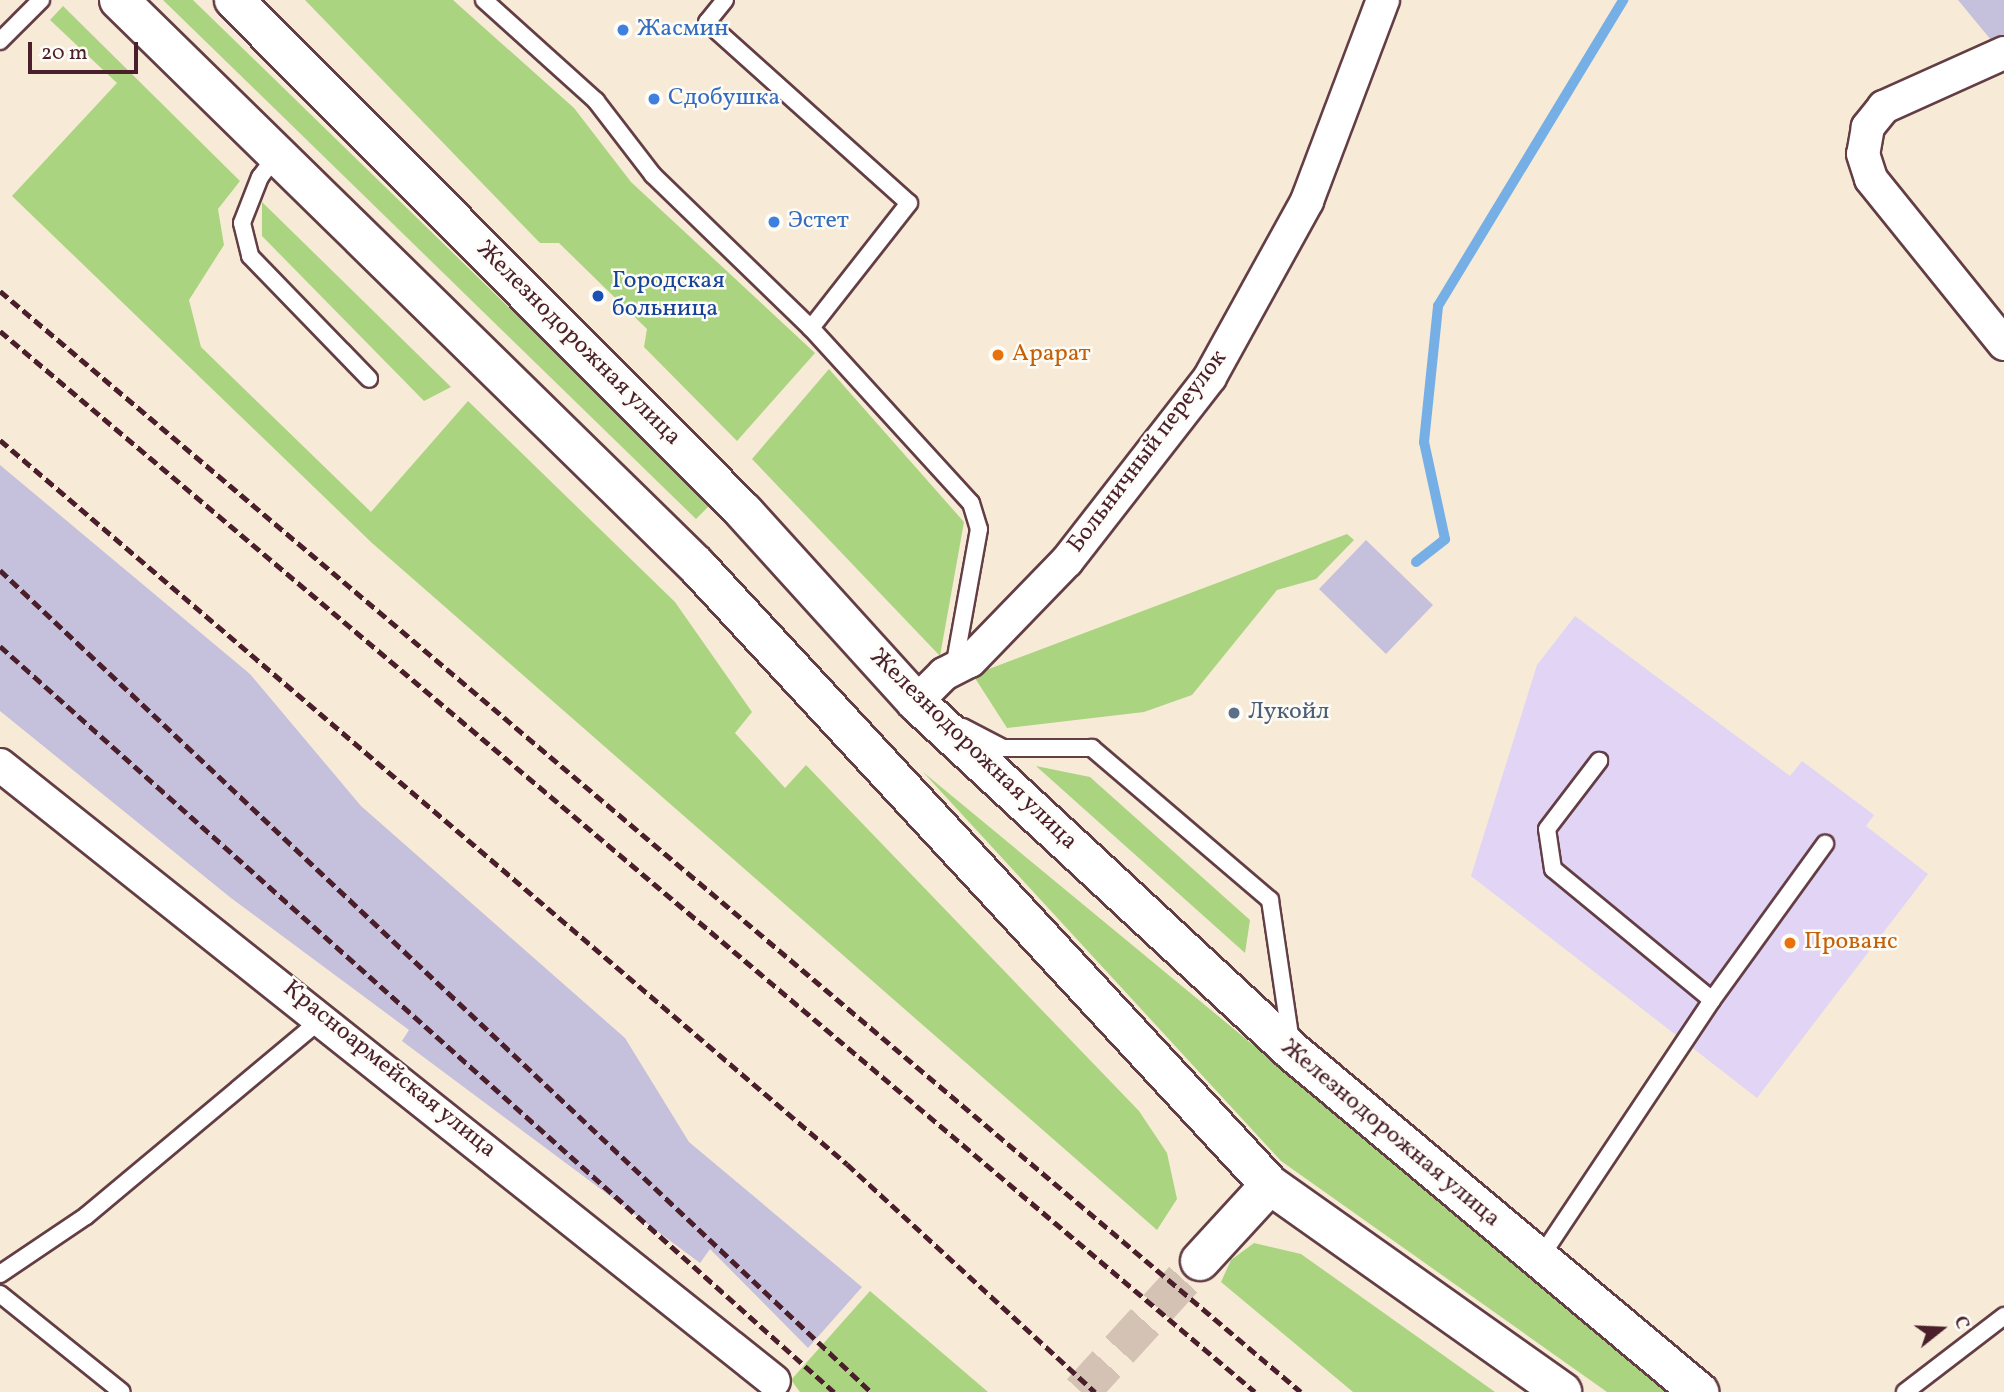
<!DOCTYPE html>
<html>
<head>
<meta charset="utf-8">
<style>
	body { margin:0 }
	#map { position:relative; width:2004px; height:1392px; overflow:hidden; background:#f7ebd8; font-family:Vollkorn,serif }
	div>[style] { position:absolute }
	.built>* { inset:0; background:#e1d4f4 }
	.industrial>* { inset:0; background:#c5c0db }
	.green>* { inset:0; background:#aad480 }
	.stream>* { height:10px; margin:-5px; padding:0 5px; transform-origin:5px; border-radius:5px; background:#75afe6 }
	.secondary-tunnel>* { height:38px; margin-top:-19px; transform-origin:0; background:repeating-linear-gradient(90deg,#d4c2b5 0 38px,transparent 0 57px) }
	.roads { filter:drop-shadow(2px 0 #643e45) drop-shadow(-2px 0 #643e45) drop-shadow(0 2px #643e45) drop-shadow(0 -2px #643e45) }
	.service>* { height:16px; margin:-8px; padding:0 8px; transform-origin:8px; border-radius:8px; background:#fff }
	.minor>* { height:32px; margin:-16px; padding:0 16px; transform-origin:16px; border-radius:16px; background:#fff }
	.secondary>* { height:38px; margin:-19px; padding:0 19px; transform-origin:19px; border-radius:19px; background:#fff }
	.rail>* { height:5px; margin-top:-2.5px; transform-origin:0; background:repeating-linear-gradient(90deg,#4a1f2b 0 10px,transparent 0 15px) }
	.dots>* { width:19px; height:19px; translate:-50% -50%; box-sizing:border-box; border:4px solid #fdfcf7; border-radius:50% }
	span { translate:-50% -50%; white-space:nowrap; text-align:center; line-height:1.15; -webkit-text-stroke:5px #fdfcf7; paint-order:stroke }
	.shop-label { font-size:24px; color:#366cbe }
	.left { translate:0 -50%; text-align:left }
	.transit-label { font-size:24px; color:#164399 }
	.street-label { font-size:24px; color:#4a1f2b }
	.food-label { font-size:24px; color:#c56008 }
	.service-label { font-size:24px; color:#4e5e75 }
	.north { position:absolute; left:1906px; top:1294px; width:70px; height:70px; -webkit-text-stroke:5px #fdfcf7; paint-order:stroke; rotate:72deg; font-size:19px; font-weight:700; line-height:28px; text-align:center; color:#4a1f2b }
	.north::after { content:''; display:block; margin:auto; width:24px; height:32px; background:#4a1f2b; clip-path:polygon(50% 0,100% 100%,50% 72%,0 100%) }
	.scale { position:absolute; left:28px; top:42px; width:110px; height:32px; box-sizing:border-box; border:4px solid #4a1f2b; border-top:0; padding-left:9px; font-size:21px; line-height:24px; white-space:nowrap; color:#4a1f2b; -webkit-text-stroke:5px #fdfcf7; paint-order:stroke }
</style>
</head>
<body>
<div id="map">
	<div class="built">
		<div style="clip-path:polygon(1575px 616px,1790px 776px,1802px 761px,1874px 815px,1866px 826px,1928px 874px,1757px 1098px,1471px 876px,1537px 665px)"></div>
	</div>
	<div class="industrial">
		<div style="clip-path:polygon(1958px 0,2004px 0,2004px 39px,1996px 46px)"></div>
		<div style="clip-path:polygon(0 465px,250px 674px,361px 806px,625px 1038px,689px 1142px,862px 1287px,808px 1348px,710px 1249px,700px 1263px,402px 1041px,409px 1030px,231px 898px,0 711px)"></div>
		<div style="clip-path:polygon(1366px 540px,1433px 605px,1386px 654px,1319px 589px)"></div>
	</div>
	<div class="green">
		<div style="clip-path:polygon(163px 0,193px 0,711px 504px,696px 519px)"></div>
		<div style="clip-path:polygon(305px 0,453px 0,574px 108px,631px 182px,815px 353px,737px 441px,644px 347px,647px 329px,559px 243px,540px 243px)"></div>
		<div style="clip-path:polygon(63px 6px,240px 181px,218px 209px,224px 245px,189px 300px,201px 347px,371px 512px,468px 401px,675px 602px,752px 712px,735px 733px,785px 788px,806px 765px,1139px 1111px,1167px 1153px,1177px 1199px,1157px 1230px,372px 543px,12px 196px,117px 83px,50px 20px)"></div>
		<div style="clip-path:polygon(262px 202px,451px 387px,424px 401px,262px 236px)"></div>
		<div style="clip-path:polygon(829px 369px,964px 522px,940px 656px,752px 459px)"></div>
		<div style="clip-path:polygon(1347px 534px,1354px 540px,1316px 579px,1277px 590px,1192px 695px,1144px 712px,1007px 728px,973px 675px)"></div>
		<div style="clip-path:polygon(1036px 766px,1090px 777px,1250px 920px,1245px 953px)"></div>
		<div style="clip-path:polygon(923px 772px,1673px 1392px,1607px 1392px,1281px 1161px)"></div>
		<div style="clip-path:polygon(1254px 1243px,1301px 1254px,1495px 1392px,1353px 1392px,1221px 1282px,1231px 1260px)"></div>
		<div style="clip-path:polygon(870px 1291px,988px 1392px,800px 1392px,791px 1380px)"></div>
	</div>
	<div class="stream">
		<div style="left:1416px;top:562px;width:37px;rotate:-38deg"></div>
		<div style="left:1445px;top:539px;width:99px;rotate:-102.2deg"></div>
		<div style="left:1424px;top:442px;width:137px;rotate:-84.1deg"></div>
		<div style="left:1438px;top:306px;width:358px;rotate:-58.8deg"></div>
	</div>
	<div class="secondary-tunnel">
		<div style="left:1081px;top:1392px;width:177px;rotate:-47.7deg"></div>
	</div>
	<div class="roads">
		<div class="service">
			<div style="left:484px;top:0;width:151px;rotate:42deg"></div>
			<div style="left:596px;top:101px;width:93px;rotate:52.4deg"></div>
			<div style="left:653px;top:175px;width:220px;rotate:44.1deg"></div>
			<div style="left:811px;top:328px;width:237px;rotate:47.6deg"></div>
			<div style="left:971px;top:503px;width:27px;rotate:73deg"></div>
			<div style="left:979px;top:529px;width:141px;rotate:100.2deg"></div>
			<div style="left:725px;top:0;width:28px;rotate:129deg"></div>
			<div style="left:707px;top:22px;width:271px;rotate:41.9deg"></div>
			<div style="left:909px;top:203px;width:159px;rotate:128.1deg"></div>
			<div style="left:0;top:41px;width:58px;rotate:-45deg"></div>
			<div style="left:276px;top:156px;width:26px;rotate:127deg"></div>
			<div style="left:260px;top:177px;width:49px;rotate:111.4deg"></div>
			<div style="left:242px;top:223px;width:34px;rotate:76deg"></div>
			<div style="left:250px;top:256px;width:171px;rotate:45.9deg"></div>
			<div style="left:963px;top:727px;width:45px;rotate:27.7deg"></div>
			<div style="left:1003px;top:748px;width:89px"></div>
			<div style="left:1092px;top:748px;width:234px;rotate:40.5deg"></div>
			<div style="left:1270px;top:900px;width:144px;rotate:81.6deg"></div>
			<div style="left:1712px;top:1000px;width:193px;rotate:-54.1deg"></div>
			<div style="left:1540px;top:1258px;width:310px;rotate:-56.3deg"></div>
			<div style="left:1712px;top:1000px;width:206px;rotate:-140.5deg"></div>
			<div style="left:1553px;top:869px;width:40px;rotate:-98.5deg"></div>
			<div style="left:1547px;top:829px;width:86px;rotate:-52.6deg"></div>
			<div style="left:0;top:1274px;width:104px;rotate:-34deg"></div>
			<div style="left:86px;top:1216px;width:310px;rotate:-39.9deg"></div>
			<div style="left:0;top:1294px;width:156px;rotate:38.8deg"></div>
			<div style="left:1905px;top:1392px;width:125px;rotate:-37.5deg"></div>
		</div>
		<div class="minor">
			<div style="left:2004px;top:53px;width:132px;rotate:155.8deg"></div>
			<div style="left:1884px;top:107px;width:26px;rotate:129deg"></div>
			<div style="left:1868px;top:127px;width:27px;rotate:100deg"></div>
			<div style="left:1863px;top:154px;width:26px;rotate:72deg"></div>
			<div style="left:1871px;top:179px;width:212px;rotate:51.1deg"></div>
			<div style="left:916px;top:702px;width:40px;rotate:-45deg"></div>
			<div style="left:944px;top:674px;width:29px;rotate:-27deg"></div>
			<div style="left:970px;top:661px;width:139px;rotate:-45.9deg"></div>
			<div style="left:1067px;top:561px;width:233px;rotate:-52.1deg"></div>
			<div style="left:1210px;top:377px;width:201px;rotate:-61.1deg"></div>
			<div style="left:1307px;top:201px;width:215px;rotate:-69.3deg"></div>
			<div style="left:0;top:765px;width:989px;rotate:38.52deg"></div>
		</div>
		<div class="secondary">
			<div style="left:119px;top:0;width:808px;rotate:44.4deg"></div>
			<div style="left:696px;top:565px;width:845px;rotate:47.21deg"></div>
			<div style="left:1270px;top:1185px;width:358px;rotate:35.3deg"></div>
			<div style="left:234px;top:0;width:723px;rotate:45.11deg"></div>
			<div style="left:744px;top:512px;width:256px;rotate:47.8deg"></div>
			<div style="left:916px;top:702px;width:514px;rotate:42.87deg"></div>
			<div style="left:1293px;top:1052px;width:530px;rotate:39.94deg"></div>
			<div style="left:1200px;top:1261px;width:103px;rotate:-47.4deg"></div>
		</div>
	</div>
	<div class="rail">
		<div style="left:0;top:291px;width:1704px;rotate:40.24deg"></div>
		<div style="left:0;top:331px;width:1643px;rotate:40.21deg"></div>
		<div style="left:0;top:440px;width:1114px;rotate:40.52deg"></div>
		<div style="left:847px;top:1164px;width:337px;rotate:42.6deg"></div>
		<div style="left:0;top:570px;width:1198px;rotate:43.34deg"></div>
		<div style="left:0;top:646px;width:1119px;rotate:41.81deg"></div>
	</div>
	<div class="dots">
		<div style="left:623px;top:30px;background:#3f7fe0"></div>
		<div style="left:654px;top:99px;background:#3f7fe0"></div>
		<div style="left:774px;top:222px;background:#3f7fe0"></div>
		<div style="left:598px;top:296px;background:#1a4fb4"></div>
		<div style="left:998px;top:355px;background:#e8710a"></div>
		<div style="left:1234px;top:713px;background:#5c6f8a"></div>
		<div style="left:1790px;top:943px;background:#e8710a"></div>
	</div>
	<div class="shop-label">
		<span class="left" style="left:637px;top:30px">Жасмин</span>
		<span class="left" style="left:668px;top:99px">Сдобушка</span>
		<span class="left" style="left:788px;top:222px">Эстет</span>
	</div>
	<div class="transit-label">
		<span class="left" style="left:612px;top:296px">Городская<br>больница</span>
	</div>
	<div class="street-label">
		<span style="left:578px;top:344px;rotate:45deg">Железнодорожная улица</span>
		<span style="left:1148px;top:452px;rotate:-53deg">Больничный переулок</span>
		<span style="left:973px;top:750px;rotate:44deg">Железнодорожная улица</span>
		<span style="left:389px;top:1070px;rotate:39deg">Красноармейская улица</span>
		<span style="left:1390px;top:1134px;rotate:40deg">Железнодорожная улица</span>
	</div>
	<div class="food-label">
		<span class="left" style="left:1012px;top:355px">Арарат</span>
		<span class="left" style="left:1804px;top:943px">Прованс</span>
	</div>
	<div class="service-label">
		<span class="left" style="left:1248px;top:713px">Лукойл</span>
	</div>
	<div class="north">С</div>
	<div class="scale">20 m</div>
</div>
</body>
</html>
